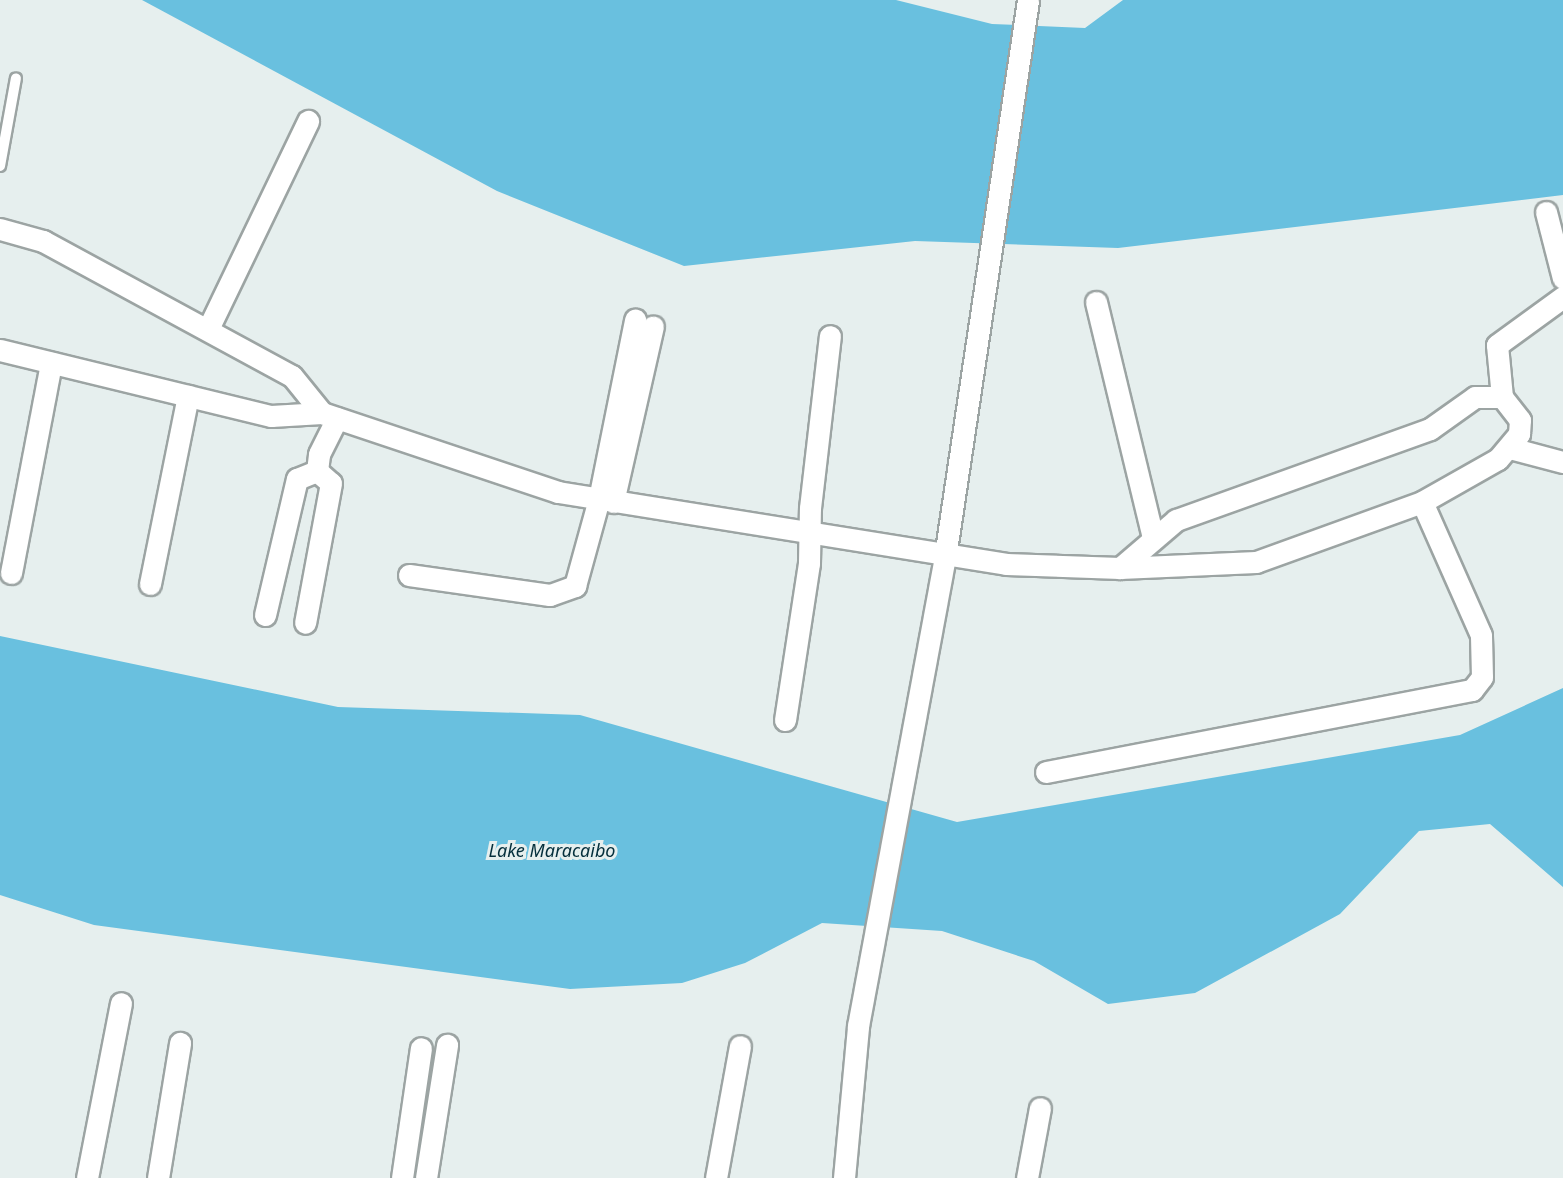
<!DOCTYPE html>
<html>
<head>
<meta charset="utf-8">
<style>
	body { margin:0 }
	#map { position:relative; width:1563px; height:1178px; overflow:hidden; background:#e6efee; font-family:"Noto Sans",sans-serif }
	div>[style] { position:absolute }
	.water>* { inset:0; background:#69c0df }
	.roads { filter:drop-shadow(2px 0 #9ca4a3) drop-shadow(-2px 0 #9ca4a3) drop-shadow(0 2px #9ca4a3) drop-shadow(0 -2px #9ca4a3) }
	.service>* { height:10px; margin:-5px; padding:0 5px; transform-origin:5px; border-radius:5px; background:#fff }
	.minor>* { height:21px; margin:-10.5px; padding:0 10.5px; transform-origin:10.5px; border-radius:10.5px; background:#fff }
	span { translate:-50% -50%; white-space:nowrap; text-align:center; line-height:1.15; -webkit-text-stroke:6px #e6efee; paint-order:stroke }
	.water-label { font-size:18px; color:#042f3c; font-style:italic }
</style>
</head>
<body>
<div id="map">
	<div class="water">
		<div style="clip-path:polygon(142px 0,896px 0,992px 24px,1085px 28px,1123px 0,1563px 0,1563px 195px,1118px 248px,915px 241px,684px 266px,497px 191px)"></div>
		<div style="clip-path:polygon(0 636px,338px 707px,580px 715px,957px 822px,1460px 735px,1563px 688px,1563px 887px,1490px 824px,1419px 831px,1340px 914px,1195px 993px,1108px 1004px,1034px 961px,942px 931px,822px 923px,745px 963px,682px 983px,570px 989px,94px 925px,0 895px)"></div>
	</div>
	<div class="roads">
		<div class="service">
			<div style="left:0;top:166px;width:89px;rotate:-79.7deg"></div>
		</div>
		<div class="minor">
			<div style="left:1546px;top:212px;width:68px;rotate:75.6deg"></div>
			<div style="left:0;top:229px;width:45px;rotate:15.6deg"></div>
			<div style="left:43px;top:241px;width:283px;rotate:28.5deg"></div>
			<div style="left:292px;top:376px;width:48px;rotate:51deg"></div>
			<div style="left:1096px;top:302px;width:242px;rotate:76.4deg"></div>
			<div style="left:208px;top:329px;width:231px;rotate:-64.3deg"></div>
			<div style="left:0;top:350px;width:279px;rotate:13.7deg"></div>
			<div style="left:271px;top:416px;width:51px;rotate:-3.4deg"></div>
			<div style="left:322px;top:413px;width:249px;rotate:18.5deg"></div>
			<div style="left:558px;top:492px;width:454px;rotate:9.1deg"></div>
			<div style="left:1006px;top:564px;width:114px;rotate:2deg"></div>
			<div style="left:1120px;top:568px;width:136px;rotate:-2.5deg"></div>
			<div style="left:1256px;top:562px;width:177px;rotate:-19.9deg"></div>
			<div style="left:1422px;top:502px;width:87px;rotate:-29.5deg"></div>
			<div style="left:1498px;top:459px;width:33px;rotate:-50deg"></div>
			<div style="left:1519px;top:434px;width:14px;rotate:-86deg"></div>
			<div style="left:1520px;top:420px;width:29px;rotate:-128deg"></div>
			<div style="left:1502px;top:397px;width:27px;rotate:180deg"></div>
			<div style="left:1475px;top:397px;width:55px;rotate:144.6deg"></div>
			<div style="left:1430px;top:429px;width:270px;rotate:160.3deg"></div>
			<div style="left:1176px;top:520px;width:74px;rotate:139.4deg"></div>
			<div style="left:1502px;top:397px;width:52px;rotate:-95.5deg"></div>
			<div style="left:1497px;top:345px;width:82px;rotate:-36deg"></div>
			<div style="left:1510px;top:448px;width:55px;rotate:14.8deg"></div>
			<div style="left:317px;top:471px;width:17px;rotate:-83deg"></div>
			<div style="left:319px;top:454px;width:40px;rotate:-63.4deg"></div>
			<div style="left:613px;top:502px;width:180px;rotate:-77.2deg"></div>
			<div style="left:11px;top:573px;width:214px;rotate:-79.2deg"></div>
			<div style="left:409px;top:575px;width:142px;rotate:8.1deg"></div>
			<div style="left:550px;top:595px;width:27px;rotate:-20deg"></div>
			<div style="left:575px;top:586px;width:90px;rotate:-74.6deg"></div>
			<div style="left:599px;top:499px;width:183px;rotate:-78.6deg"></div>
			<div style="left:150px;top:584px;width:192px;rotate:-78.6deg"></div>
			<div style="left:265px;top:615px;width:140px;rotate:-76.8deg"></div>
			<div style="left:297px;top:479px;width:22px;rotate:-22deg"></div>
			<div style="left:317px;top:471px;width:18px;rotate:41deg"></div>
			<div style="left:331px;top:483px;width:142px;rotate:100.5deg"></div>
			<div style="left:785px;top:720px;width:159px;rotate:-81.3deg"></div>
			<div style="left:809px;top:563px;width:55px;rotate:-89deg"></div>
			<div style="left:810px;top:508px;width:173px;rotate:-83.4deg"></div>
			<div style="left:1046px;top:772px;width:434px;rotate:-10.9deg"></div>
			<div style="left:1472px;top:690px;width:16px;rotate:-52deg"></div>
			<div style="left:1482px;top:677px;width:42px;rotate:-91.4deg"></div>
			<div style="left:1481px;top:635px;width:145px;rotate:-113.9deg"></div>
			<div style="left:87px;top:1178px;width:178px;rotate:-79deg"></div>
			<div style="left:158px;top:1178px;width:137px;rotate:-80.7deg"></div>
			<div style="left:402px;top:1178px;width:131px;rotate:-81.7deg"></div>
			<div style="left:426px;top:1178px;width:135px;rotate:-81deg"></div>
			<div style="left:716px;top:1178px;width:134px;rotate:-79.7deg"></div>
			<div style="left:844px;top:1178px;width:153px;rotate:-84.7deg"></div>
			<div style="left:858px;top:1026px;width:477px;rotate:-79.5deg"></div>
			<div style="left:945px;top:557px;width:563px;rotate:-81.52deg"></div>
			<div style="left:1027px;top:1178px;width:71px;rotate:-79.5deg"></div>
		</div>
	</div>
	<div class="water-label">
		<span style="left:552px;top:850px">Lake Maracaibo</span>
	</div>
</div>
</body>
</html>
